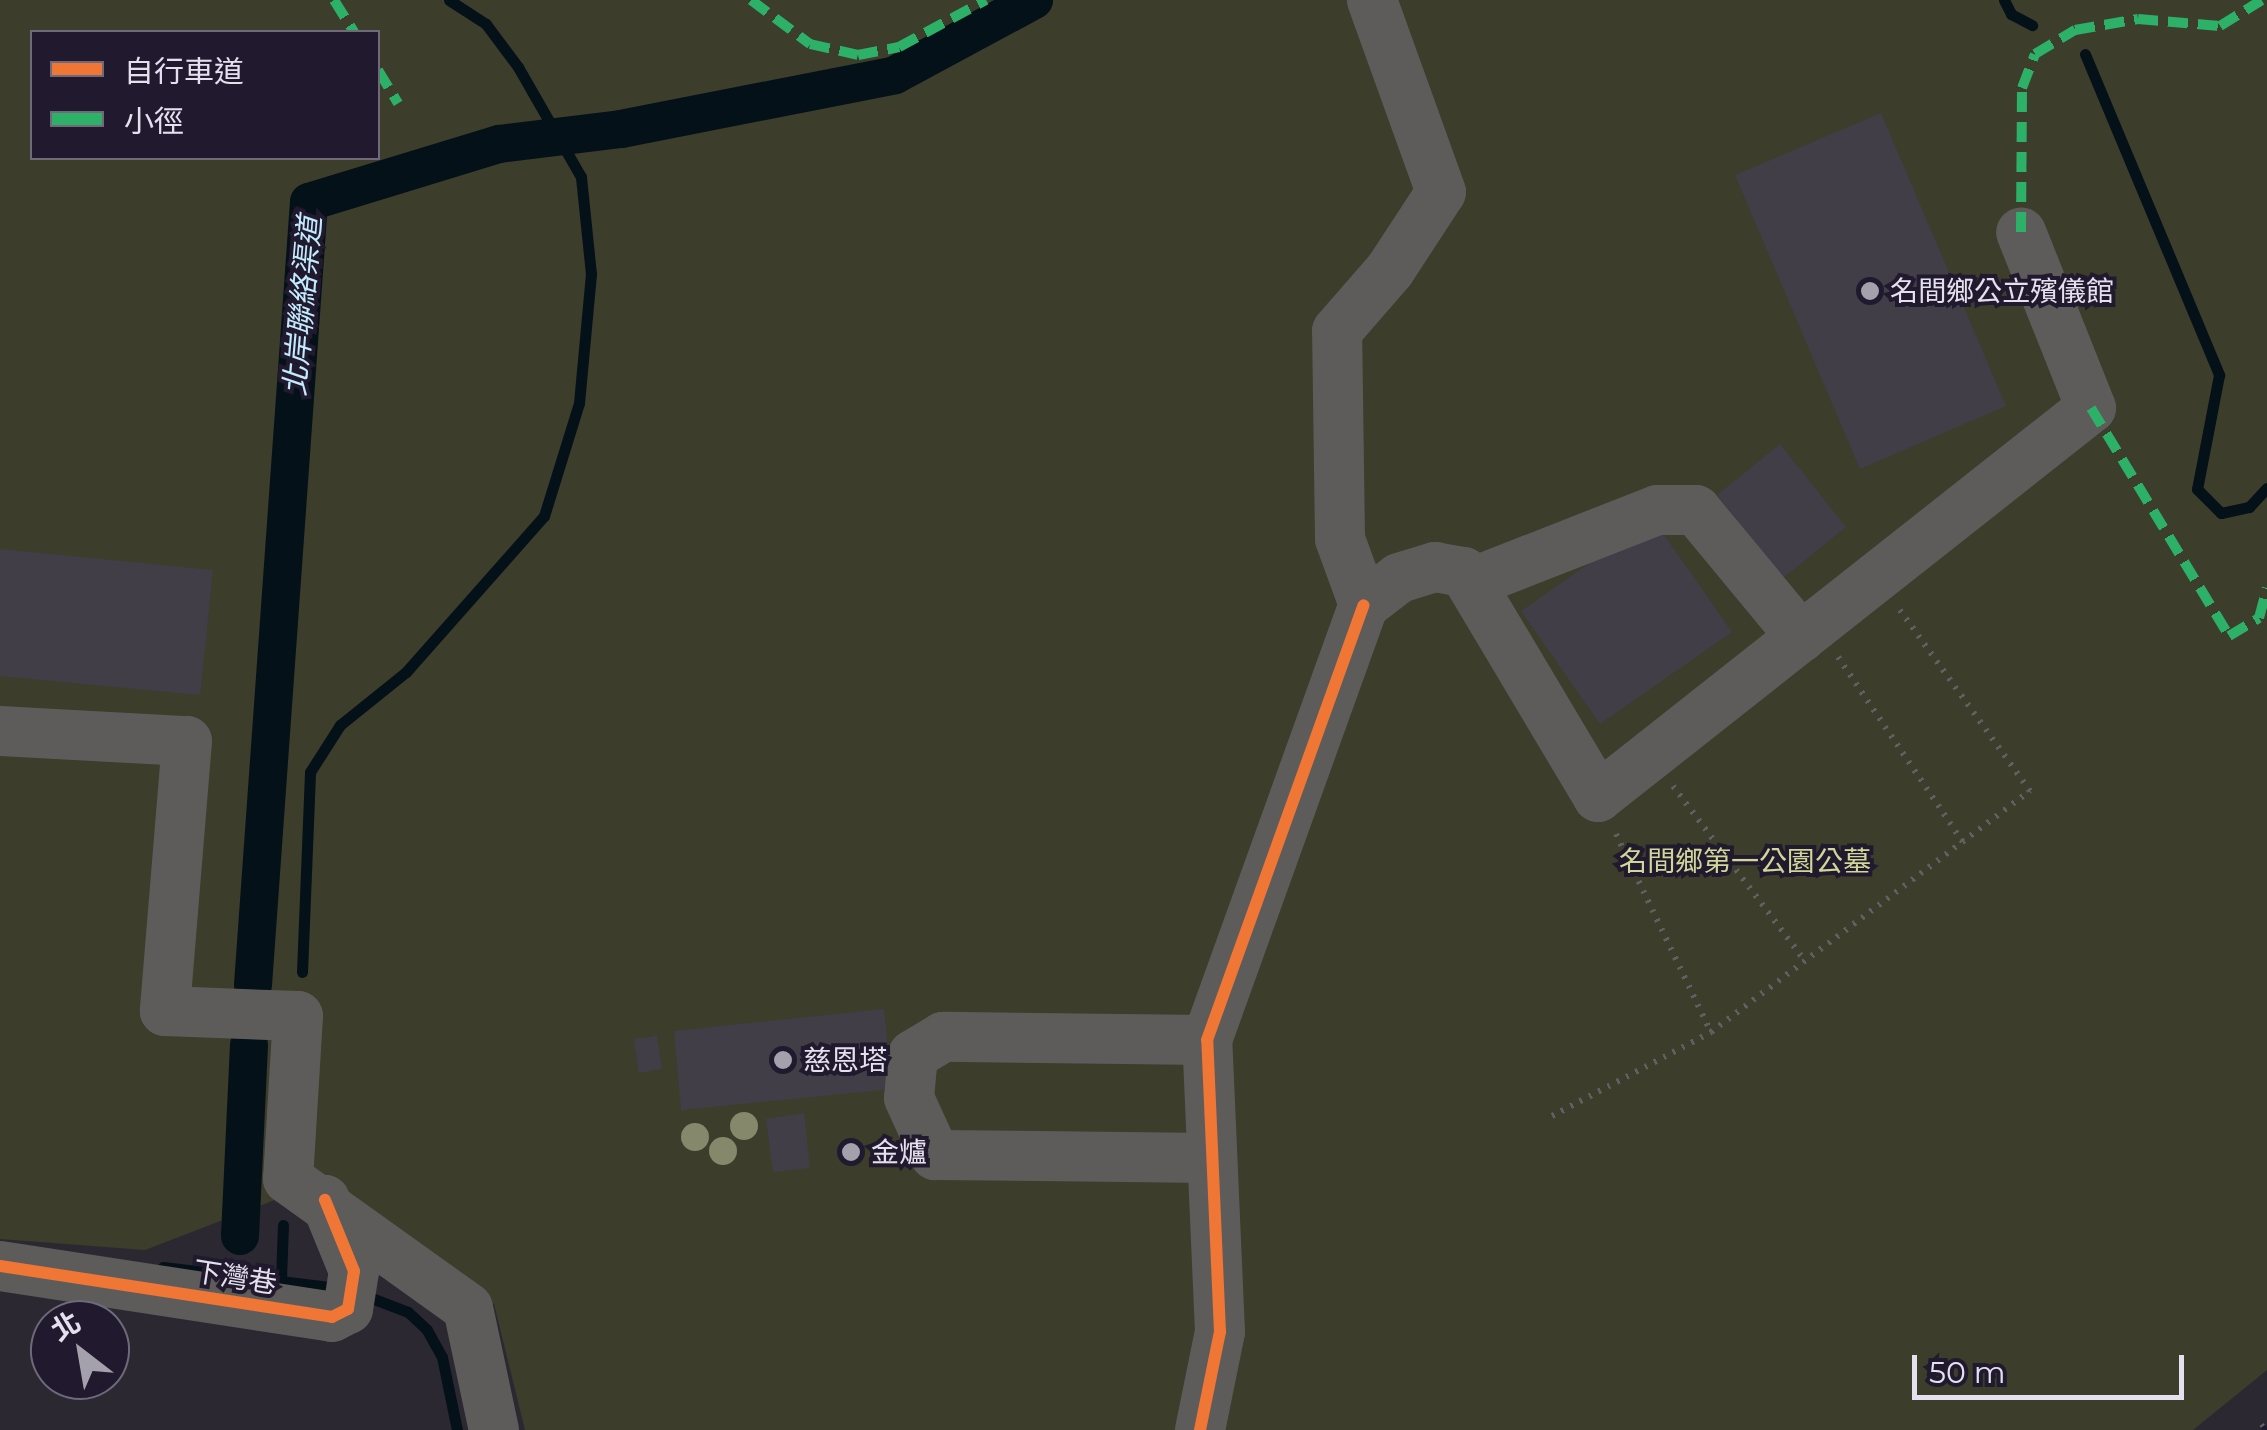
<!DOCTYPE html>
<html>
<head>
<meta charset="utf-8">
<style>
	body { margin:0 }
	#map { position:relative; width:2267px; height:1430px; overflow:hidden; background:#2c2832; font-family:Montserrat,"Noto Sans TC",sans-serif }
	div>[style] { position:absolute }
	.green>* { inset:0; background:#3c3d2a }
	.stream>* { height:11px; margin:-5.5px; padding:0 5.5px; transform-origin:5.5px; border-radius:5.5px; background:#041119 }
	.canal>* { height:38px; margin:-19px; padding:0 19px; transform-origin:19px; border-radius:19px; background:#041119 }
	.building>* { inset:0; background:#423e48 }
	.round { border-radius:50% }
	.path>* { height:6px; margin-top:-3px; transform-origin:0; background:repeating-linear-gradient(90deg,#625e61 0 2.5px,transparent 0 10.5px) }
	.minor>* { height:50px; margin:-25px; padding:0 25px; transform-origin:25px; border-radius:25px; background:#5e5c5b }
	.rail>* { height:11px; margin-top:-5.5px; transform-origin:0; background:repeating-linear-gradient(90deg,#21192d 0 22px,#686569 0 44px); box-sizing:border-box; border-block:2px solid #686569 }
	.quiet>* { height:10px; margin-top:-5px; transform-origin:0; background:repeating-linear-gradient(90deg,#2db169 0 20px,transparent 0 30px) }
	.cycleway>* { height:12px; margin:-6px; padding:0 6px; transform-origin:6px; border-radius:6px; background:#f07635 }
	.trees>* { width:28px; height:28px; margin:-14px; border-radius:50%; background:#86886b }
	.dots>* { width:28px; height:28px; translate:-50% -50%; box-sizing:border-box; border:5px solid #21192d; border-radius:50% }
	span { translate:-50% -50%; white-space:nowrap; text-align:center; line-height:1.15; -webkit-text-stroke:8px #21192d; paint-order:stroke }
	.poi-label { font-size:28px; color:#e5e0ee }
	.left { translate:0 -50%; text-align:left }
	.park-label { font-size:28px; color:#d0d799 }
	.street-label { font-size:28px; color:#e5e0ee }
	.water-label { font-size:30px; color:#c2ebfd; font-style:italic }
	.legend { position:absolute; left:30px; top:30px; width:350px; height:130px; box-sizing:border-box; background:#21192d; border:2px solid #6f697a; margin:0; padding:12px 18px; list-style:none; font-size:30px; color:#e5e0ee }
	.legend li { display:flex; align-items:center; gap:20px; height:50px }
	.legend b { width:50px; border:2px solid #6f697a }
	.north { position:absolute; left:30px; top:1300px; width:100px; height:100px; box-sizing:border-box; background:#21192d; border:2px solid #6f697a; border-radius:50%; rotate:329deg; font-size:28px; font-weight:700; line-height:40px; text-align:center; color:#e5e0ee }
	.north::after { content:''; display:block; margin:auto; width:35px; height:45px; background:#a4a0ac; clip-path:polygon(50% 0,100% 100%,50% 72%,0 100%) }
	.scale { position:absolute; left:1912px; top:1355px; width:272px; height:45px; box-sizing:border-box; border:5px solid #e5e0ee; border-top:0; padding-left:12px; font-size:30px; line-height:35px; white-space:nowrap; color:#e5e0ee; -webkit-text-stroke:8px #21192d; paint-order:stroke }
</style>
</head>
<body>
<div id="map">
	<div class="green">
		<div style="clip-path:polygon(evenodd,0 0,2267px 0,2267px 1370px,2193px 1430px,525px 1430px,494px 1304px,327px 1180px,145px 1250px,0 1239px,0 0,32px 32px,378px 32px,378px 158px,32px 158px,32px 32px)"></div>
	</div>
	<div class="stream">
		<div style="left:2004px;top:0;width:16px;rotate:63deg"></div>
		<div style="left:2011px;top:14px;width:24px;rotate:28deg"></div>
		<div style="left:2085px;top:54px;width:348px;rotate:67.3deg"></div>
		<div style="left:2219px;top:375px;width:116px;rotate:100.9deg"></div>
		<div style="left:2197px;top:489px;width:34px;rotate:45deg"></div>
		<div style="left:2221px;top:513px;width:29px;rotate:-12deg"></div>
		<div style="left:2249px;top:507px;width:26px;rotate:-47deg"></div>
		<div style="left:302px;top:972px;width:200px;rotate:-87.7deg"></div>
		<div style="left:310px;top:772px;width:56px;rotate:-57.4deg"></div>
		<div style="left:340px;top:725px;width:85px;rotate:-38.8deg"></div>
		<div style="left:406px;top:672px;width:208px;rotate:-48.5deg"></div>
		<div style="left:544px;top:516px;width:118px;rotate:-72.8deg"></div>
		<div style="left:579px;top:403px;width:130px;rotate:-84.7deg"></div>
		<div style="left:591px;top:274px;width:98px;rotate:-95.9deg"></div>
		<div style="left:581px;top:177px;width:127px;rotate:-119.8deg"></div>
		<div style="left:518px;top:67px;width:54px;rotate:-126.7deg"></div>
		<div style="left:486px;top:24px;width:44px;rotate:-147deg"></div>
		<div style="left:163px;top:1267px;width:176px;rotate:6.8deg"></div>
		<div style="left:281px;top:1279px;width:54px;rotate:-87.9deg"></div>
		<div style="left:361px;top:1294px;width:50px;rotate:21deg"></div>
		<div style="left:408px;top:1312px;width:26px;rotate:43deg"></div>
		<div style="left:427px;top:1330px;width:31px;rotate:61deg"></div>
		<div style="left:442px;top:1357px;width:75px;rotate:78.4deg"></div>
	</div>
	<div class="canal">
		<div style="left:253px;top:985px;width:785px;rotate:-85.91deg"></div>
		<div style="left:309px;top:202px;width:199px;rotate:-17deg"></div>
		<div style="left:499px;top:144px;width:123px;rotate:-7deg"></div>
		<div style="left:621px;top:129px;width:279px;rotate:-11.1deg"></div>
		<div style="left:895px;top:75px;width:158px;rotate:-28.3deg"></div>
		<div style="left:240px;top:1236px;width:191px;rotate:-87.3deg"></div>
	</div>
	<div class="building">
		<div style="clip-path:polygon(1881px 113px,2006px 406px,1860px 469px,1735px 175px)"></div>
		<div style="clip-path:polygon(1780px 444px,1846px 527px,1783px 578px,1717px 495px)"></div>
		<div style="clip-path:polygon(1653px 519px,1732px 632px,1600px 724px,1521px 611px)"></div>
		<div style="clip-path:polygon(0 549px,213px 570px,200px 695px,0 676px)"></div>
		<div style="clip-path:polygon(884px 1009px,892px 1089px,681px 1110px,674px 1031px)"></div>
		<div style="clip-path:polygon(657px 1036px,662px 1069px,639px 1073px,634px 1039px)"></div>
		<div style="clip-path:polygon(804px 1113px,810px 1168px,773px 1172px,766px 1119px)"></div>
		<div class="round" style="left:841px;top:1142px;width:22px;height:22px"></div>
	</div>
	<div class="path">
		<div style="left:1838px;top:657px;width:223px;rotate:56deg"></div>
		<div style="left:1673px;top:786px;width:219px;rotate:53deg"></div>
		<div style="left:1616px;top:834px;width:220px;rotate:64.4deg"></div>
		<div style="left:1552px;top:1116px;width:180px;rotate:-27.8deg"></div>
		<div style="left:1711px;top:1032px;width:400px;rotate:-37.1deg"></div>
		<div style="left:2030px;top:791px;width:223px;rotate:-125.7deg"></div>
	</div>
	<div class="minor">
		<div style="left:1471px;top:583px;width:200px;rotate:-21.4deg"></div>
		<div style="left:1657px;top:510px;width:39px"></div>
		<div style="left:1696px;top:510px;width:165px;rotate:50.4deg"></div>
		<div style="left:1364px;top:605px;width:70px;rotate:-110deg"></div>
		<div style="left:1340px;top:539px;width:208px;rotate:-90.8deg"></div>
		<div style="left:1337px;top:331px;width:81px;rotate:-49deg"></div>
		<div style="left:1390px;top:270px;width:93px;rotate:-56.8deg"></div>
		<div style="left:1441px;top:192px;width:204px;rotate:-109.8deg"></div>
		<div style="left:0;top:731px;width:187px;rotate:3.1deg"></div>
		<div style="left:187px;top:741px;width:271px;rotate:94.7deg"></div>
		<div style="left:165px;top:1011px;width:133px;rotate:2.2deg"></div>
		<div style="left:298px;top:1016px;width:163px;rotate:93.5deg"></div>
		<div style="left:288px;top:1179px;width:221px;rotate:35.6deg"></div>
		<div style="left:468px;top:1308px;width:125px;rotate:78deg"></div>
		<div style="left:1207px;top:1040px;width:264px;rotate:-179.3deg"></div>
		<div style="left:943px;top:1037px;width:35px;rotate:149deg"></div>
		<div style="left:913px;top:1055px;width:43px;rotate:95.3deg"></div>
		<div style="left:909px;top:1098px;width:63px;rotate:65.5deg"></div>
		<div style="left:935px;top:1155px;width:275px;rotate:0.6deg"></div>
		<div style="left:0;top:1266px;width:336px;rotate:8.7deg"></div>
		<div style="left:332px;top:1317px;width:18px;rotate:-27deg"></div>
		<div style="left:348px;top:1309px;width:38px;rotate:-81deg"></div>
		<div style="left:354px;top:1271px;width:77px;rotate:-112.2deg"></div>
		<div style="left:1200px;top:1430px;width:100px;rotate:-78.5deg"></div>
		<div style="left:1220px;top:1332px;width:292px;rotate:-92.5deg"></div>
		<div style="left:1207px;top:1040px;width:462px;rotate:-70.2deg"></div>
		<div style="left:1364px;top:605px;width:44px;rotate:-37.6deg"></div>
		<div style="left:1399px;top:578px;width:38px;rotate:-17deg"></div>
		<div style="left:1435px;top:567px;width:29px;rotate:10deg"></div>
		<div style="left:1464px;top:572px;width:262px;rotate:59.2deg"></div>
		<div style="left:1598px;top:797px;width:628px;rotate:-38.28deg"></div>
		<div style="left:2091px;top:408px;width:189px;rotate:-111.7deg"></div>
	</div>
	<div class="rail">
		<div style="left:2263px;top:1430px;width:5px;rotate:-37deg"></div>
	</div>
	<div class="quiet">
		<div style="left:334px;top:0;width:38px;rotate:58deg"></div>
		<div style="left:751px;top:0;width:74px;rotate:36.7deg"></div>
		<div style="left:810px;top:44px;width:49px;rotate:12.9deg"></div>
		<div style="left:858px;top:55px;width:42px;rotate:-11deg"></div>
		<div style="left:899px;top:47px;width:99px;rotate:-28.4deg"></div>
		<div style="left:378px;top:70px;width:39px;rotate:59deg"></div>
		<div style="left:2021px;top:232px;width:144px;rotate:-89.6deg"></div>
		<div style="left:2022px;top:88px;width:36px;rotate:-69deg"></div>
		<div style="left:2035px;top:54px;width:47px;rotate:-31deg"></div>
		<div style="left:2075px;top:30px;width:64px;rotate:-9.9deg"></div>
		<div style="left:2138px;top:19px;width:82px;rotate:4.9deg"></div>
		<div style="left:2220px;top:26px;width:49px;rotate:-31.8deg"></div>
		<div style="left:2091px;top:408px;width:267px;rotate:58.8deg"></div>
		<div style="left:2229px;top:636px;width:35px;rotate:-31deg"></div>
		<div style="left:2259px;top:618px;width:31px;rotate:-75deg"></div>
	</div>
	<div class="cycleway">
		<div style="left:0;top:1266px;width:336px;rotate:8.7deg"></div>
		<div style="left:332px;top:1317px;width:18px;rotate:-27deg"></div>
		<div style="left:348px;top:1309px;width:38px;rotate:-81deg"></div>
		<div style="left:354px;top:1271px;width:77px;rotate:-112.2deg"></div>
		<div style="left:1200px;top:1430px;width:100px;rotate:-78.5deg"></div>
		<div style="left:1220px;top:1332px;width:292px;rotate:-92.5deg"></div>
		<div style="left:1207px;top:1040px;width:462px;rotate:-70.2deg"></div>
	</div>
	<div class="trees">
		<div style="left:744px;top:1126px"></div>
		<div style="left:695px;top:1137px"></div>
		<div style="left:723px;top:1151px"></div>
	</div>
	<div class="dots">
		<div style="left:1870px;top:291px;background:#a4a0ac"></div>
		<div style="left:783px;top:1060px;background:#a4a0ac"></div>
		<div style="left:851px;top:1152px;background:#a4a0ac"></div>
	</div>
	<div class="poi-label">
		<span class="left" style="left:1890px;top:291px">名間鄉公立殯儀館</span>
		<span class="left" style="left:803px;top:1060px">慈恩塔</span>
		<span class="left" style="left:871px;top:1152px">金爐</span>
	</div>
	<div class="park-label">
		<span style="left:1745px;top:861px">名間鄉第一公園公墓</span>
	</div>
	<div class="street-label">
		<span style="left:235px;top:1277px;rotate:9deg">下灣巷</span>
	</div>
	<div class="water-label">
		<span style="left:303px;top:306px;rotate:-85deg">北岸聯絡渠道</span>
	</div>
	<ul class="legend">
	<li><b style="height:12px;background:#f07635"></b>自行車道</li>
	<li><b style="height:12px;background:#2db169"></b>小徑</li>
	</ul>
	<div class="north">北</div>
	<div class="scale">50 m</div>
</div>
</body>
</html>
